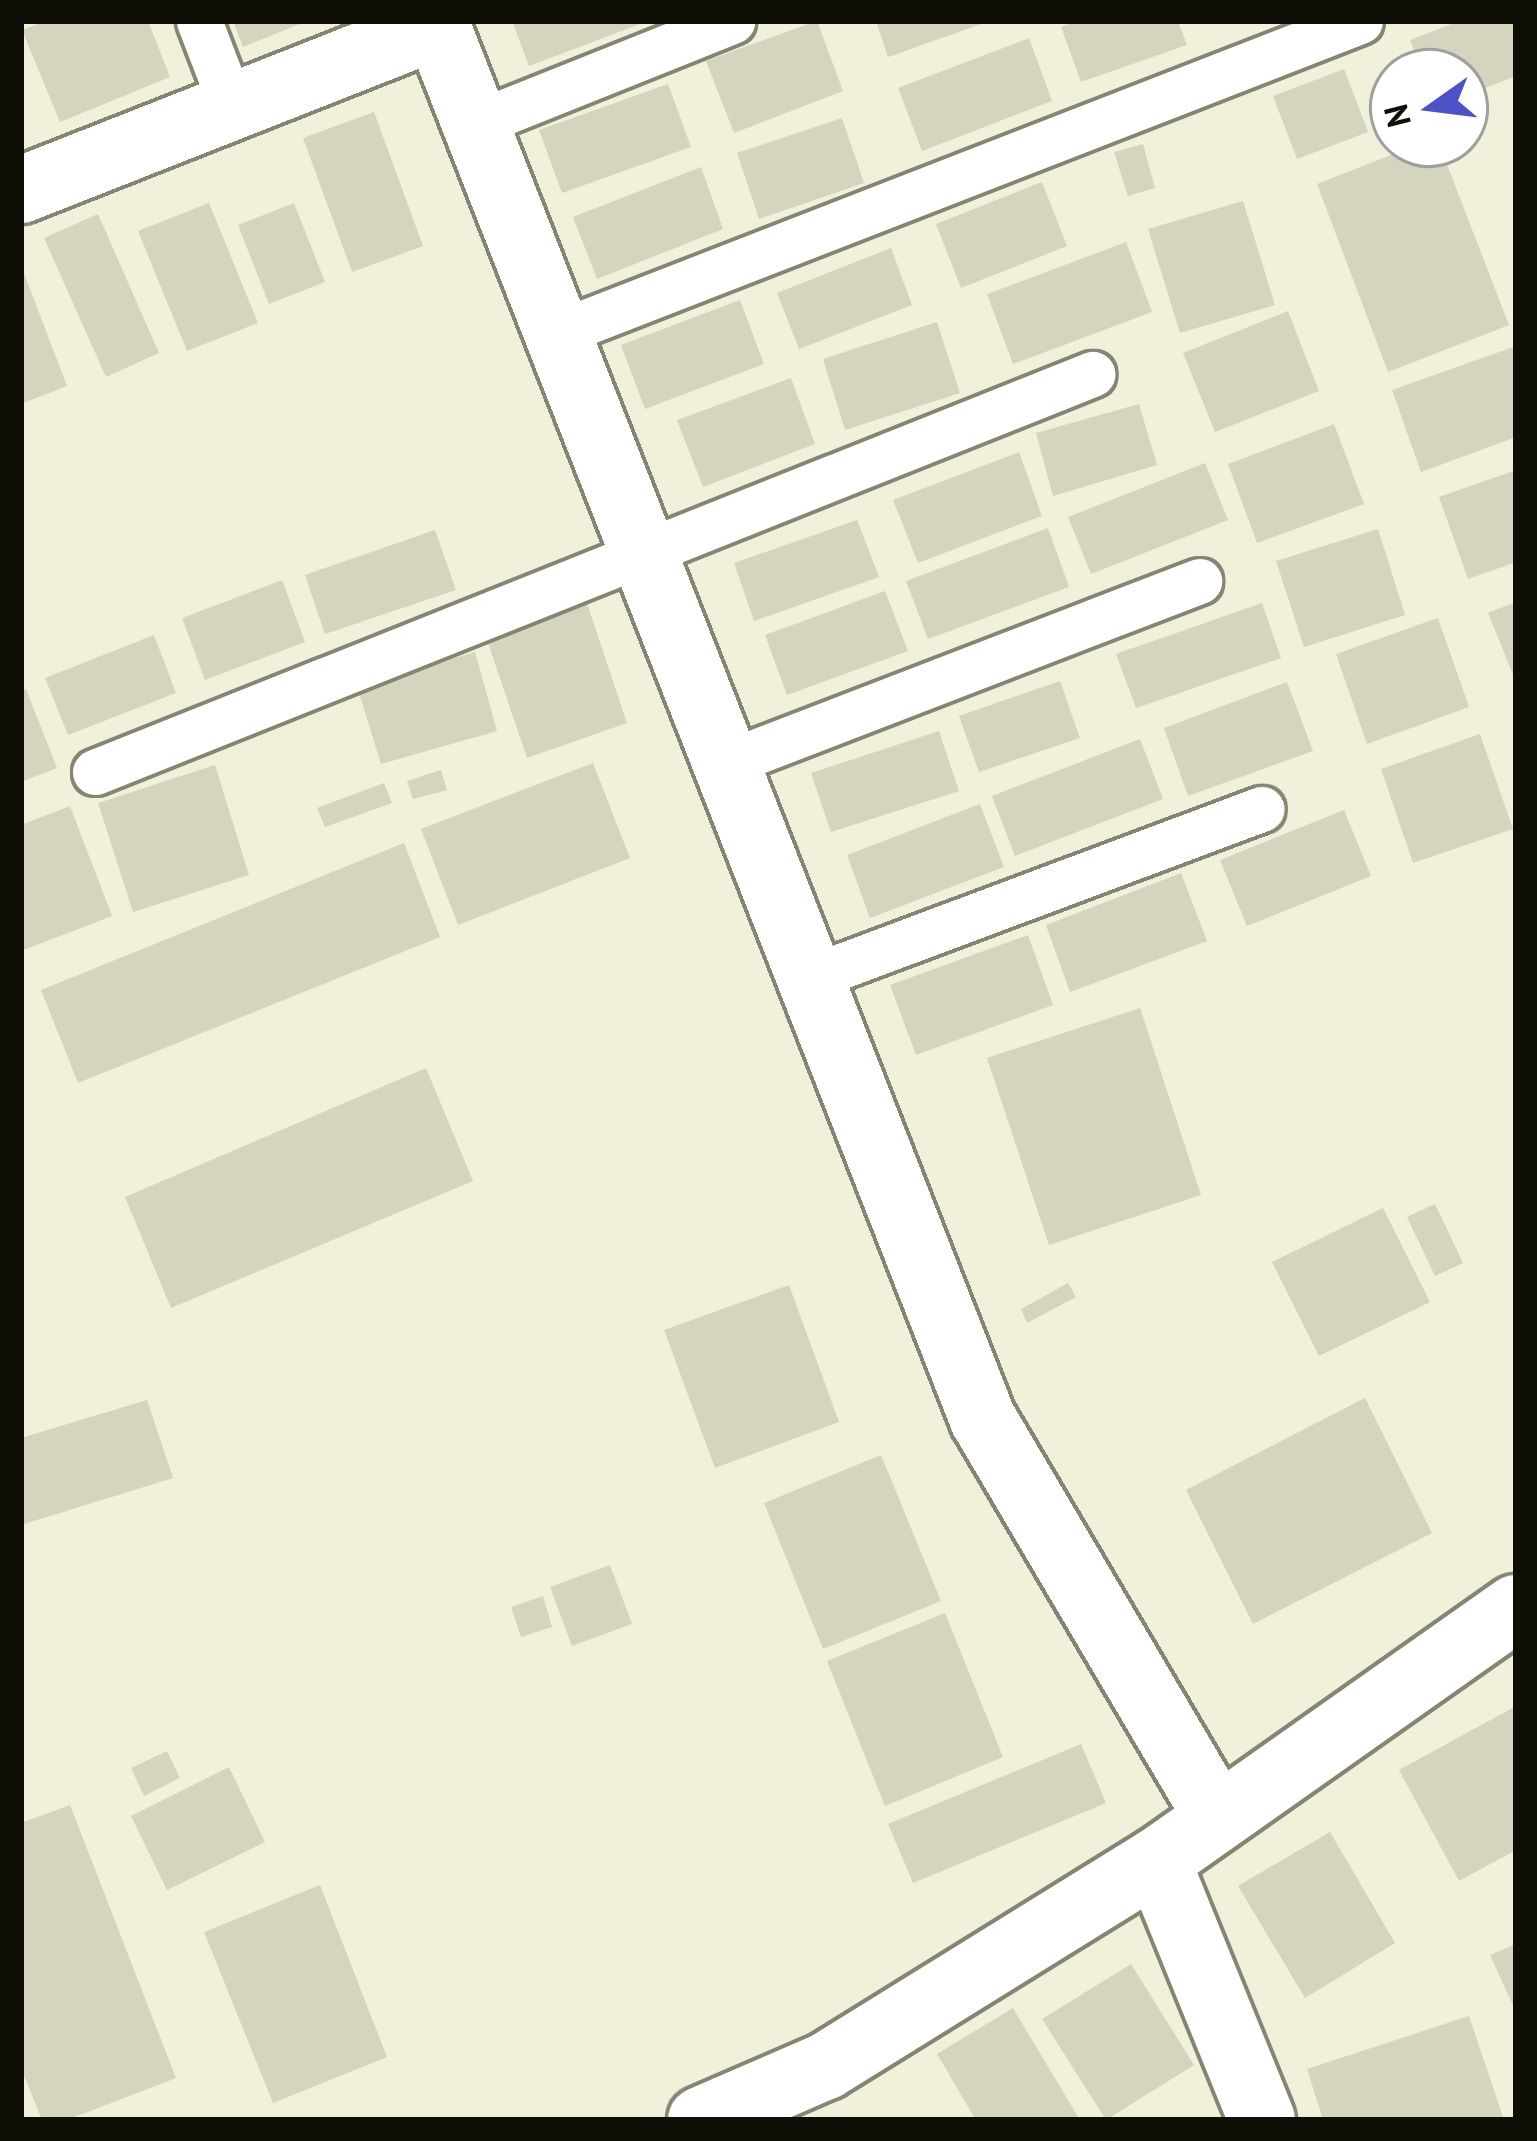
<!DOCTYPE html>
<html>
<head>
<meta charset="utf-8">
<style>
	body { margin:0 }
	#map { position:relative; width:1537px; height:2141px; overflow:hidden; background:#f1f0da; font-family:"PT Sans",sans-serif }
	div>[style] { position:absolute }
	.building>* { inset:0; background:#d5d4be }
	.roads { filter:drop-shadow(3px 0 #868571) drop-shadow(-3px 0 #868571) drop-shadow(0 3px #868571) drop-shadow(0 -3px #868571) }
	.lane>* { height:45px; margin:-22.5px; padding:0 22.5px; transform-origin:22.5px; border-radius:22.5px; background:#fff }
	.street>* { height:66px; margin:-33px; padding:0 33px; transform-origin:33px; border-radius:33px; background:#fff }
	.secondary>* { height:66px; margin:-33px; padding:0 33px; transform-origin:33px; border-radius:33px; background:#fff }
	span { translate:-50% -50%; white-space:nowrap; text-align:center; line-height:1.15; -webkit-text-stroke:10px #fff; paint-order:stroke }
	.frame { position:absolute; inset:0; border:24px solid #0f0e07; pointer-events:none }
	.north { position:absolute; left:1369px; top:48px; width:120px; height:120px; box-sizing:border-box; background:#fff; border:3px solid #9f9f9c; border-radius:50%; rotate:256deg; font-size:33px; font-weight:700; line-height:48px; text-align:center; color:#0f0e07 }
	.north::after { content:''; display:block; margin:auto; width:42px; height:54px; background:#4d52c8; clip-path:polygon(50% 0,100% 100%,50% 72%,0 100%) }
</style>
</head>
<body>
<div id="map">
	<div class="building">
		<div style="clip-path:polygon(45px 21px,148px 21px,170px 77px,60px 122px,22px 30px)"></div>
		<div style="clip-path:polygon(233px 21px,307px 21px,243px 47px)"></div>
		<div style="clip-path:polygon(512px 21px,648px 21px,529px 66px)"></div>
		<div style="clip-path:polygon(817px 21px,843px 91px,734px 133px,706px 61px)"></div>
		<div style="clip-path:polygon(876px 21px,987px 21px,987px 22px,888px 57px)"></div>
		<div style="clip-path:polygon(1078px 21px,1178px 21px,1187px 45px,1081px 82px,1061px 27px)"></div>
		<div style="clip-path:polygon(1459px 21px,1516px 21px,1516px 76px,1465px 96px,1465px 72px,1422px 72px,1410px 40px)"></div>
		<div style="clip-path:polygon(1029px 38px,1052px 101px,922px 151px,898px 88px)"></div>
		<div style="clip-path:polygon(1344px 69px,1368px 132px,1297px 159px,1273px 96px)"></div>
		<div style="clip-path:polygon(668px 84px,691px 147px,562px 193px,539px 130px)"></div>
		<div style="clip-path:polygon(374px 112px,423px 246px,352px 272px,303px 138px)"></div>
		<div style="clip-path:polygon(842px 118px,864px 183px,759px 219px,737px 153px)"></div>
		<div style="clip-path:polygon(1143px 144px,1155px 188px,1128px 196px,1114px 152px)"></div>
		<div style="clip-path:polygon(1419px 144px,1439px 144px,1509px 325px,1388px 372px,1317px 184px)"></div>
		<div style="clip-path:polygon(701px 167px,723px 229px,597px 279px,573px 217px)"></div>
		<div style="clip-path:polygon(1042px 182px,1067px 246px,961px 288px,936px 224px)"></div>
		<div style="clip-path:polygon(1243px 201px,1275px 305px,1180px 333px,1148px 229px)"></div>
		<div style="clip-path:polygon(209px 203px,258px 323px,187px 351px,138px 231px)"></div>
		<div style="clip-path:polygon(294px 203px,325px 282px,269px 304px,238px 225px)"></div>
		<div style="clip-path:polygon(98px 214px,159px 353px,106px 377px,44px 238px)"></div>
		<div style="clip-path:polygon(1126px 242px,1152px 312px,1013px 364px,987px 294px)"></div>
		<div style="clip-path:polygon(891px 248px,912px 305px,799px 349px,777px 293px)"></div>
		<div style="clip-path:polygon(24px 273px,67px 386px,21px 404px,21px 274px)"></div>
		<div style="clip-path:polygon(740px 300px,764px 364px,645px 409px,621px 345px)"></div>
		<div style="clip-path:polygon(1288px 311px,1319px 391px,1215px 432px,1183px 353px)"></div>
		<div style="clip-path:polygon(937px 322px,960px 393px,845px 430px,823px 359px)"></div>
		<div style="clip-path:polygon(1516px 346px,1516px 437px,1421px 472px,1392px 390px)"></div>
		<div style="clip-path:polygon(791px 378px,815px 444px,703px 487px,677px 420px)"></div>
		<div style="clip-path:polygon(1139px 404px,1157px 465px,1053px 496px,1036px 433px)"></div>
		<div style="clip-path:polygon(1334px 424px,1364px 504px,1257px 543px,1228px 464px)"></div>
		<div style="clip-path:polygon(1019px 452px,1042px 516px,918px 563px,893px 500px)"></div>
		<div style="clip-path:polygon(1205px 463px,1228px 520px,1091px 574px,1068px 517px)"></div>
		<div style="clip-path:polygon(1516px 470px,1516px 562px,1468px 579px,1439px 497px)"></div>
		<div style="clip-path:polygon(857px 520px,879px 577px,754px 621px,734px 563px)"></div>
		<div style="clip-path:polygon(1048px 528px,1069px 587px,928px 639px,906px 581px)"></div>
		<div style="clip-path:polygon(1378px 529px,1405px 615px,1304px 647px,1276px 561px)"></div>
		<div style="clip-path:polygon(435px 530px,456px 590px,325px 634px,305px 575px)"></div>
		<div style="clip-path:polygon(282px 580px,305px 642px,205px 680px,182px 618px)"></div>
		<div style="clip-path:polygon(885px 591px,908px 651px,787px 695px,765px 635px)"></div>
		<div style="clip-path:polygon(586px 600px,627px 723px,527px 758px,485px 634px)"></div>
		<div style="clip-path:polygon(1516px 602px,1516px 682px,1488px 613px)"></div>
		<div style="clip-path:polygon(1262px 603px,1281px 658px,1136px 708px,1116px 654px)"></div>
		<div style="clip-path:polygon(1438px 618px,1469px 707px,1367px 744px,1336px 654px)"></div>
		<div style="clip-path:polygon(154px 635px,176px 693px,68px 735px,45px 678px)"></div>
		<div style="clip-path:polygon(475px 652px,497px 731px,381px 764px,357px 686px)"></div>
		<div style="clip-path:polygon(1060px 681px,1080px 738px,979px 772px,959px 716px)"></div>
		<div style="clip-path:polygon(1287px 682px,1313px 751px,1188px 796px,1164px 728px)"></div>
		<div style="clip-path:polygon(26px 689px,57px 768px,21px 782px,21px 691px)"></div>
		<div style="clip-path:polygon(939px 731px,959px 791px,831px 832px,811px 773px)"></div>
		<div style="clip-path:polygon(1480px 734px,1513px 829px,1413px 863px,1381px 769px)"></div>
		<div style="clip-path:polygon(1140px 739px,1163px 799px,1015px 856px,992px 796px)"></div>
		<div style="clip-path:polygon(593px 763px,630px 858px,458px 925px,421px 829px)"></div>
		<div style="clip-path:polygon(215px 765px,249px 875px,133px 912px,98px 803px)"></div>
		<div style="clip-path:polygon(441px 770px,447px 790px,413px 799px,407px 781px)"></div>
		<div style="clip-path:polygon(384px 783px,392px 803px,325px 827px,317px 808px)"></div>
		<div style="clip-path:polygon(980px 804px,1004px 867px,870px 918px,847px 855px)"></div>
		<div style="clip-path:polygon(70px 806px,112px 916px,21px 951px,21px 825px)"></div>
		<div style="clip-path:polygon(1344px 810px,1371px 876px,1247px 926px,1220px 860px)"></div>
		<div style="clip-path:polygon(404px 843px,440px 937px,78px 1083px,41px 990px)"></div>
		<div style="clip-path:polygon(1181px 873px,1207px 941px,1070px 992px,1046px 925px)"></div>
		<div style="clip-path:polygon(1028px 935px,1053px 1005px,916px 1055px,890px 985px)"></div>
		<div style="clip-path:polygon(1140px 1008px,1201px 1195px,1049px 1245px,987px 1058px)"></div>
		<div style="clip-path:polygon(426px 1068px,473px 1181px,171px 1308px,125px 1197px)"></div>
		<div style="clip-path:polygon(1435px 1204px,1463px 1263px,1435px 1276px,1407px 1217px)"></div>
		<div style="clip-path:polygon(1383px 1208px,1430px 1302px,1319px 1356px,1272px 1262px)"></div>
		<div style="clip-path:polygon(1068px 1283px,1076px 1297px,1027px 1323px,1021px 1309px)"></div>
		<div style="clip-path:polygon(789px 1285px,839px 1422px,715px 1468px,664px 1330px)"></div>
		<div style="clip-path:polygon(1365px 1398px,1432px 1533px,1253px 1624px,1186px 1490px)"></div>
		<div style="clip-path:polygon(147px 1400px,173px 1478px,21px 1525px,21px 1438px)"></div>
		<div style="clip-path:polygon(881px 1455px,941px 1601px,823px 1649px,764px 1503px)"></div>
		<div style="clip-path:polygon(610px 1565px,632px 1624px,572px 1646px,550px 1587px)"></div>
		<div style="clip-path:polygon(543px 1596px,552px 1627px,521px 1637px,511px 1607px)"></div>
		<div style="clip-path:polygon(945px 1613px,1003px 1757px,885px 1806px,827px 1661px)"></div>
		<div style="clip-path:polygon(1516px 1706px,1516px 1850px,1459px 1881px,1399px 1770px)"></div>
		<div style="clip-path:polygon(1081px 1744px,1106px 1803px,913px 1883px,888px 1824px)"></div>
		<div style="clip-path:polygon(167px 1751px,180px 1778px,144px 1796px,131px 1768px)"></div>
		<div style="clip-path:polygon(229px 1767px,265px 1842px,167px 1890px,131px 1816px)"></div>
		<div style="clip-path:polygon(70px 1805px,176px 2078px,67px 2120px,42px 2120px,21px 2068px,21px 1823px)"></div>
		<div style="clip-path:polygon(1330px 1832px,1395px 1943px,1305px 1998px,1238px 1886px)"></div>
		<div style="clip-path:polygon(320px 1885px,387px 2057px,273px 2103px,204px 1932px)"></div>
		<div style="clip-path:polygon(1516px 1944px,1516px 2012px,1490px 1955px)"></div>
		<div style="clip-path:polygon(1131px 1964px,1194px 2065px,1106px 2120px,1042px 2019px)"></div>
		<div style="clip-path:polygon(1013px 2008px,1080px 2120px,976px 2120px,937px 2054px)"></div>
		<div style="clip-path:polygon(1469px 2016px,1504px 2120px,1323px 2120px,1307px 2069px)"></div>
	</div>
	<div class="roads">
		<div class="lane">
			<div style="left:199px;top:21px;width:92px;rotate:69deg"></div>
			<div style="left:477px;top:123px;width:275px;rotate:-21.8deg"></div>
			<div style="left:563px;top:331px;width:855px;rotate:-21.25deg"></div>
			<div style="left:729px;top:762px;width:504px;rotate:-21.06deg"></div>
			<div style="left:95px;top:772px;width:1074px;rotate:-21.76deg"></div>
			<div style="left:812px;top:977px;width:480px;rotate:-20.5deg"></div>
		</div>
		<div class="street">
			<div style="left:435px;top:21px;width:1502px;rotate:68.6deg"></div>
			<div style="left:983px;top:1419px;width:461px;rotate:59.5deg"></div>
			<div style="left:21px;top:190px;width:447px;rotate:-21.5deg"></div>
			<div style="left:1157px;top:1861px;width:279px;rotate:67.9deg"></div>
		</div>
		<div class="secondary">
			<div style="left:701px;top:2120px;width:136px;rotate:-23.4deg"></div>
			<div style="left:826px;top:2066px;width:389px;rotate:-31.8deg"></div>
			<div style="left:1157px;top:1861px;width:439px;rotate:-35.2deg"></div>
		</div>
	</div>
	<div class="frame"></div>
	<div class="north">N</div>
</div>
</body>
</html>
